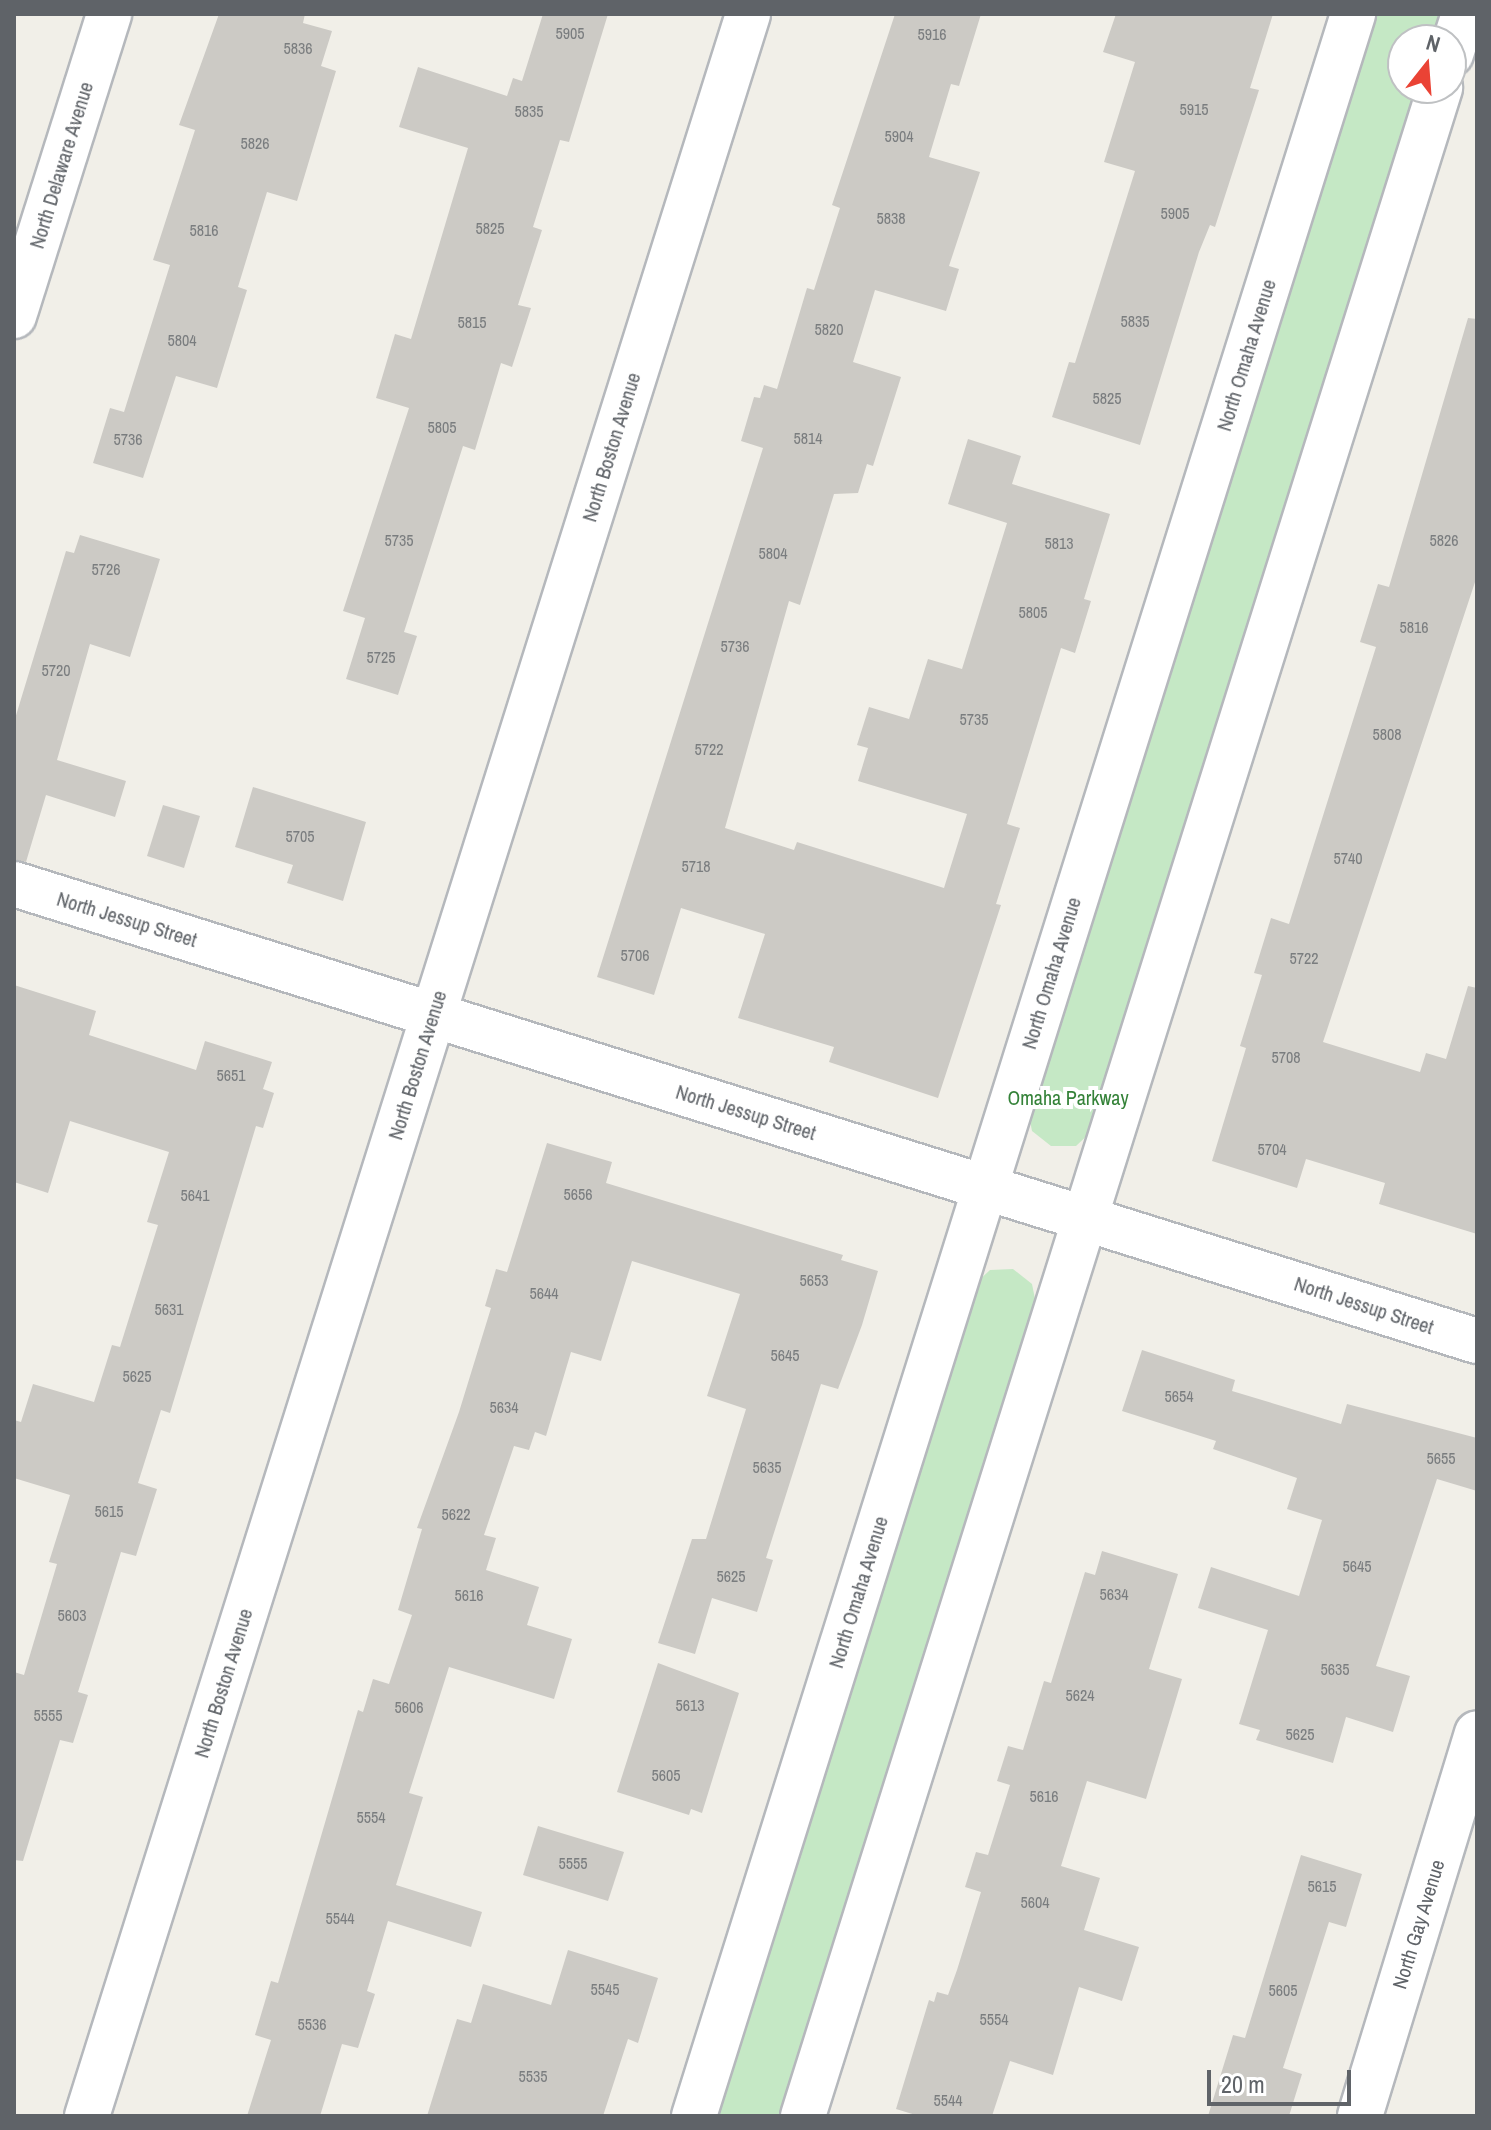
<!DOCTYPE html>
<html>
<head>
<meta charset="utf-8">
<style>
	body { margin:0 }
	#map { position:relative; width:1491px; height:2130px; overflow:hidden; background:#f1efe8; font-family:"Archivo Narrow",sans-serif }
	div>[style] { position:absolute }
	.green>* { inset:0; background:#c5e8c5 }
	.building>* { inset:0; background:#cccac5 }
	.roads { filter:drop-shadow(2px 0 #b5b8bc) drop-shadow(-2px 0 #b5b8bc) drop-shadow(0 2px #b5b8bc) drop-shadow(0 -2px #b5b8bc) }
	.minor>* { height:44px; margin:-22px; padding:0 22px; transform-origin:22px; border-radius:22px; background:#fff }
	span { translate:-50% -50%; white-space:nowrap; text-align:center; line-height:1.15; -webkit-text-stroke:8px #fff; paint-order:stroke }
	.number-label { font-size:16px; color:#7a7d7f }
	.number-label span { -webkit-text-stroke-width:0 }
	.street-label { font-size:20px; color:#5f6368 }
	.park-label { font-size:20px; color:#348238 }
	.frame { position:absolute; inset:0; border:16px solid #5f6368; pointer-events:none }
	.north { position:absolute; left:1387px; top:24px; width:80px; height:80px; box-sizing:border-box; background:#fff; border:2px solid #bfc1c3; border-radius:50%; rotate:17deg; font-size:22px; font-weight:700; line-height:32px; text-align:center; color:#5f6368 }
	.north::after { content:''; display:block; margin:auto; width:28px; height:36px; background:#ea4335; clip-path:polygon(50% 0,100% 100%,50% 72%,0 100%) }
	.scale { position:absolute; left:1207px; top:2070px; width:144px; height:36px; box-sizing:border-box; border:4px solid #5f6368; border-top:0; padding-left:10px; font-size:24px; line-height:28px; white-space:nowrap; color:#5f6368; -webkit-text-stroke:6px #fff; paint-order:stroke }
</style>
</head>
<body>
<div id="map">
	<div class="green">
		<div style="clip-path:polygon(1372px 14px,1441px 14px,1433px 40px,1403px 40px,1403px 88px,1418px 88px,1093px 1130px,1076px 1146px,1051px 1146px,1032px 1131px,1028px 1111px)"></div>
		<div style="clip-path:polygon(1013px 1269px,1032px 1284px,1036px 1304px,781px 2116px,713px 2116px,975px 1284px,990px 1270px)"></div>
	</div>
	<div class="building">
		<div style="clip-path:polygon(219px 14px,305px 14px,303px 23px,332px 31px,321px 66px,336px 71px,297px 201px,267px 192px,238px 287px,247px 290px,217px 388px,176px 376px,143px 478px,93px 463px,110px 408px,124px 412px,170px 265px,153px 260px,195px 130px,179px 125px)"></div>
		<div style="clip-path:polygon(543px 14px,608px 14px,569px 142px,560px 140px,533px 227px,542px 230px,518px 305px,531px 308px,512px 367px,501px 363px,475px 450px,463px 446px,404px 632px,417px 636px,398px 695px,346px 679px,365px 618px,343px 611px,409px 408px,376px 398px,395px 334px,411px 339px,468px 148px,399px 127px,418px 67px,507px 96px,513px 78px,522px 81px)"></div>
		<div style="clip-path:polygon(895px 14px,981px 14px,959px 86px,951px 84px,929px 157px,980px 172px,949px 266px,959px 269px,946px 311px,875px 290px,853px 362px,901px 377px,873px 466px,867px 464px,858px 493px,834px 494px,800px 605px,789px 601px,725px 828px,794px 850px,797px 842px,944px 888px,967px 814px,858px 781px,868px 748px,857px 745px,869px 707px,909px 719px,928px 659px,962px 669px,1007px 523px,948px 504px,968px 439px,1021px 456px,1012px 484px,1110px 514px,1084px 599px,1091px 601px,1075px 653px,1061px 648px,1007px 824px,1020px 828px,996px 904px,1001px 905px,938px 1098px,829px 1062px,834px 1047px,738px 1018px,765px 934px,681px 908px,654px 995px,597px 977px,763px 448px,741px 441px,754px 397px,760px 398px,764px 385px,777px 389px,807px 288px,814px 290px,840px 208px,832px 205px)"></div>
		<div style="clip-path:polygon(1116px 14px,1273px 14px,1250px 88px,1259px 90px,1215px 227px,1210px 225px,1199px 252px,1140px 445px,1052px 417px,1069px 362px,1075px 363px,1135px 171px,1104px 162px,1135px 62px,1103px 52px)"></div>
		<div style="clip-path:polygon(1468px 318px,1477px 319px,1477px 576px,1323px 1042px,1420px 1072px,1426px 1053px,1446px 1059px,1468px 986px,1477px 988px,1477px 1234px,1379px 1204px,1385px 1183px,1306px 1159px,1297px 1188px,1212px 1161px,1246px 1048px,1240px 1046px,1262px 975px,1254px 973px,1271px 918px,1289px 924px,1376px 647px,1360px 642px,1378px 584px,1389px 587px)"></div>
		<div style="clip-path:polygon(80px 535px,160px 559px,130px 657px,90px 644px,57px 760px,126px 781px,115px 817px,46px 795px,26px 862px,14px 860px,14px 722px,66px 551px,74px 553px)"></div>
		<div style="clip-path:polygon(253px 787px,366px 822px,343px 901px,287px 883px,293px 865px,235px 847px)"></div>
		<div style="clip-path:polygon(163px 805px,200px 816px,184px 868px,147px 856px)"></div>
		<div style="clip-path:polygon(14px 985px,96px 1011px,89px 1035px,196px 1070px,205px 1041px,272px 1062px,263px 1089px,274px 1093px,263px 1128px,256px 1126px,170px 1413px,161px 1410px,138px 1483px,157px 1489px,136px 1556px,121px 1552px,78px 1692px,88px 1695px,73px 1743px,60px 1740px,23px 1861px,14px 1860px,14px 1672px,24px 1675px,57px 1564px,49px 1562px,70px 1495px,14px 1478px,14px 1420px,21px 1422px,33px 1384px,94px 1402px,112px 1345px,120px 1347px,158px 1225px,147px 1222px,169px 1152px,70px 1121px,48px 1193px,14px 1182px)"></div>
		<div style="clip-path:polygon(547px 1143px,612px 1162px,606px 1183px,843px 1255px,841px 1260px,878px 1271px,862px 1325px,838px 1389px,821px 1384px,766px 1558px,773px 1560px,757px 1612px,712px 1598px,695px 1654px,658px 1643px,692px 1539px,706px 1539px,746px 1409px,707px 1396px,740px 1294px,632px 1261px,601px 1361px,571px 1352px,546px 1436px,535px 1432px,529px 1450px,514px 1446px,484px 1535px,496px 1538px,486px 1570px,539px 1587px,527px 1625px,572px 1639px,554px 1699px,449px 1667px,409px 1793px,423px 1797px,396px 1885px,482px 1912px,471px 1947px,388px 1921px,367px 1991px,375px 1994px,358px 2048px,342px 2044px,320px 2116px,247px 2116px,271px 2040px,255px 2035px,271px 1981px,278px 1983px,358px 1710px,363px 1712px,373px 1679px,389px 1684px,412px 1615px,398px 1610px,422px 1529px,417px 1528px,459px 1412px,491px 1308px,485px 1306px,496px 1269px,507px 1272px)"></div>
		<div style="clip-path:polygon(1142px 1350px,1235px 1380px,1232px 1391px,1341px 1424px,1347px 1404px,1477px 1438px,1477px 1491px,1437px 1479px,1376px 1666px,1410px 1676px,1393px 1732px,1346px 1717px,1333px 1763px,1256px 1740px,1260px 1730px,1239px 1724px,1268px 1630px,1198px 1608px,1211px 1567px,1299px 1596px,1322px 1520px,1287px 1509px,1297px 1478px,1213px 1449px,1216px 1441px,1122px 1411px)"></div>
		<div style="clip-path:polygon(1102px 1551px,1178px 1574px,1149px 1669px,1182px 1679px,1146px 1799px,1087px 1781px,1061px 1866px,1100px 1878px,1084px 1930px,1139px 1947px,1122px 2001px,1079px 1987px,1053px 2075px,1010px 2061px,992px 2116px,919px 2116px,896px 2109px,929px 2000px,934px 2002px,937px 1992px,948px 1995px,957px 1970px,981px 1892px,965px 1887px,976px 1852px,988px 1855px,1010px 1785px,997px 1781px,1008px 1746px,1023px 1750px,1044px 1681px,1051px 1683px,1085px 1572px,1095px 1575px)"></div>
		<div style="clip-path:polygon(658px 1663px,739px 1693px,702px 1813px,691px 1809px,689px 1815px,617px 1792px)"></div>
		<div style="clip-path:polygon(538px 1826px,624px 1852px,608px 1901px,523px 1875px)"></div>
		<div style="clip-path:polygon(1301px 1855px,1362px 1874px,1346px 1927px,1329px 1922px,1283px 2068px,1302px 2074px,1289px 2116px,1208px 2116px,1233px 2035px,1245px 2038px)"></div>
		<div style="clip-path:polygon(568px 1950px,658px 1978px,638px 2043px,628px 2039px,603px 2116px,427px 2116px,457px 2019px,471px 2023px,483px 1984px,551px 2005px)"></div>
	</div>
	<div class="roads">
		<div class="minor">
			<div style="left:1451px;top:54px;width:42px;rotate:-72deg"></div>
			<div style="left:14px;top:316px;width:317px;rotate:-72.5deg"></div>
			<div style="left:14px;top:884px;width:1533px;rotate:17.35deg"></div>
			<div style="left:87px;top:2116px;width:2203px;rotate:-72.54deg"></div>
			<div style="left:694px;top:2116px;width:2203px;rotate:-72.59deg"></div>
			<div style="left:803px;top:2116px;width:2126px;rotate:-72.56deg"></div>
			<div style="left:1360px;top:2116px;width:400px;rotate:-73deg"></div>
		</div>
	</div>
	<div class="number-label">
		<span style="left:570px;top:33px">5905</span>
		<span style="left:932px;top:34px">5916</span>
		<span style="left:298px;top:48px">5836</span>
		<span style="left:1194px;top:109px">5915</span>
		<span style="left:529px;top:111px">5835</span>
		<span style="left:899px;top:136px">5904</span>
		<span style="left:255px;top:143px">5826</span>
		<span style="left:1175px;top:213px">5905</span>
		<span style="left:891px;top:218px">5838</span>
		<span style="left:490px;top:228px">5825</span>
		<span style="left:204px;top:230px">5816</span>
		<span style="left:1135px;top:321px">5835</span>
		<span style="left:472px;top:322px">5815</span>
		<span style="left:829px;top:329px">5820</span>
		<span style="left:182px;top:340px">5804</span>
		<span style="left:1107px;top:398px">5825</span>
		<span style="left:442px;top:427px">5805</span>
		<span style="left:808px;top:438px">5814</span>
		<span style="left:128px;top:439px">5736</span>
		<span style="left:399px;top:540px">5735</span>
		<span style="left:1444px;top:540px">5826</span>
		<span style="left:1059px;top:543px">5813</span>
		<span style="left:773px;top:553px">5804</span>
		<span style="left:106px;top:569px">5726</span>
		<span style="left:1033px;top:612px">5805</span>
		<span style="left:1414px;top:627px">5816</span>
		<span style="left:735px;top:646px">5736</span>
		<span style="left:381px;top:657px">5725</span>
		<span style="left:56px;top:670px">5720</span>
		<span style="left:974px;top:719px">5735</span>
		<span style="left:1387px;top:734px">5808</span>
		<span style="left:709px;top:749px">5722</span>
		<span style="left:300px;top:836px">5705</span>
		<span style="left:1348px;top:858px">5740</span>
		<span style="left:696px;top:866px">5718</span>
		<span style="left:635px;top:955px">5706</span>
		<span style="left:1304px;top:958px">5722</span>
		<span style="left:1286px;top:1057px">5708</span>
		<span style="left:231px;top:1075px">5651</span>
		<span style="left:1272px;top:1149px">5704</span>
		<span style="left:578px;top:1194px">5656</span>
		<span style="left:195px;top:1195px">5641</span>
		<span style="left:814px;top:1280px">5653</span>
		<span style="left:544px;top:1293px">5644</span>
		<span style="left:169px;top:1309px">5631</span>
		<span style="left:785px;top:1355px">5645</span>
		<span style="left:137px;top:1376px">5625</span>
		<span style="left:1179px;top:1396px">5654</span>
		<span style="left:504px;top:1407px">5634</span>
		<span style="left:1441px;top:1458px">5655</span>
		<span style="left:767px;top:1467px">5635</span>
		<span style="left:109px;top:1511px">5615</span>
		<span style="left:456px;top:1514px">5622</span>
		<span style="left:1357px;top:1566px">5645</span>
		<span style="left:731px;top:1576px">5625</span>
		<span style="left:1114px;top:1594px">5634</span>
		<span style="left:469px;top:1595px">5616</span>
		<span style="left:72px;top:1615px">5603</span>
		<span style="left:1335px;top:1669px">5635</span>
		<span style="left:1080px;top:1695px">5624</span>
		<span style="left:690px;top:1705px">5613</span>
		<span style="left:409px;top:1707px">5606</span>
		<span style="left:48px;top:1715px">5555</span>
		<span style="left:1300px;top:1734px">5625</span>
		<span style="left:666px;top:1775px">5605</span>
		<span style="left:1044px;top:1796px">5616</span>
		<span style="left:371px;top:1817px">5554</span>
		<span style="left:573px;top:1863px">5555</span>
		<span style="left:1322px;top:1886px">5615</span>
		<span style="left:1035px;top:1902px">5604</span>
		<span style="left:340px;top:1918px">5544</span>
		<span style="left:605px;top:1989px">5545</span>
		<span style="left:1283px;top:1990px">5605</span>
		<span style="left:994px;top:2019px">5554</span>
		<span style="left:312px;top:2024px">5536</span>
		<span style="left:533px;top:2076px">5535</span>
		<span style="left:948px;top:2100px">5544</span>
	</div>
	<div class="street-label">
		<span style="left:61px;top:165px;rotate:-73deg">North Delaware Avenue</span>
		<span style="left:1246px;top:355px;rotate:-73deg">North Omaha Avenue</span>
		<span style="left:611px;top:447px;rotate:-73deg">North Boston Avenue</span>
		<span style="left:127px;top:919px;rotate:17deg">North Jessup Street</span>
		<span style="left:1051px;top:973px;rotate:-73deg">North Omaha Avenue</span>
		<span style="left:417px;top:1065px;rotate:-73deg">North Boston Avenue</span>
		<span style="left:746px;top:1112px;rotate:17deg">North Jessup Street</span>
		<span style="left:1364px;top:1305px;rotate:18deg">North Jessup Street</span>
		<span style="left:858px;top:1592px;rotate:-73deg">North Omaha Avenue</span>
		<span style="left:223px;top:1683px;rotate:-73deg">North Boston Avenue</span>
		<span style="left:1418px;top:1924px;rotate:-73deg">North Gay Avenue</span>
	</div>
	<div class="park-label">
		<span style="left:1068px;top:1097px">Omaha Parkway</span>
	</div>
	<div class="frame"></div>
	<div class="north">N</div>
	<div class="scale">20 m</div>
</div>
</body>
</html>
